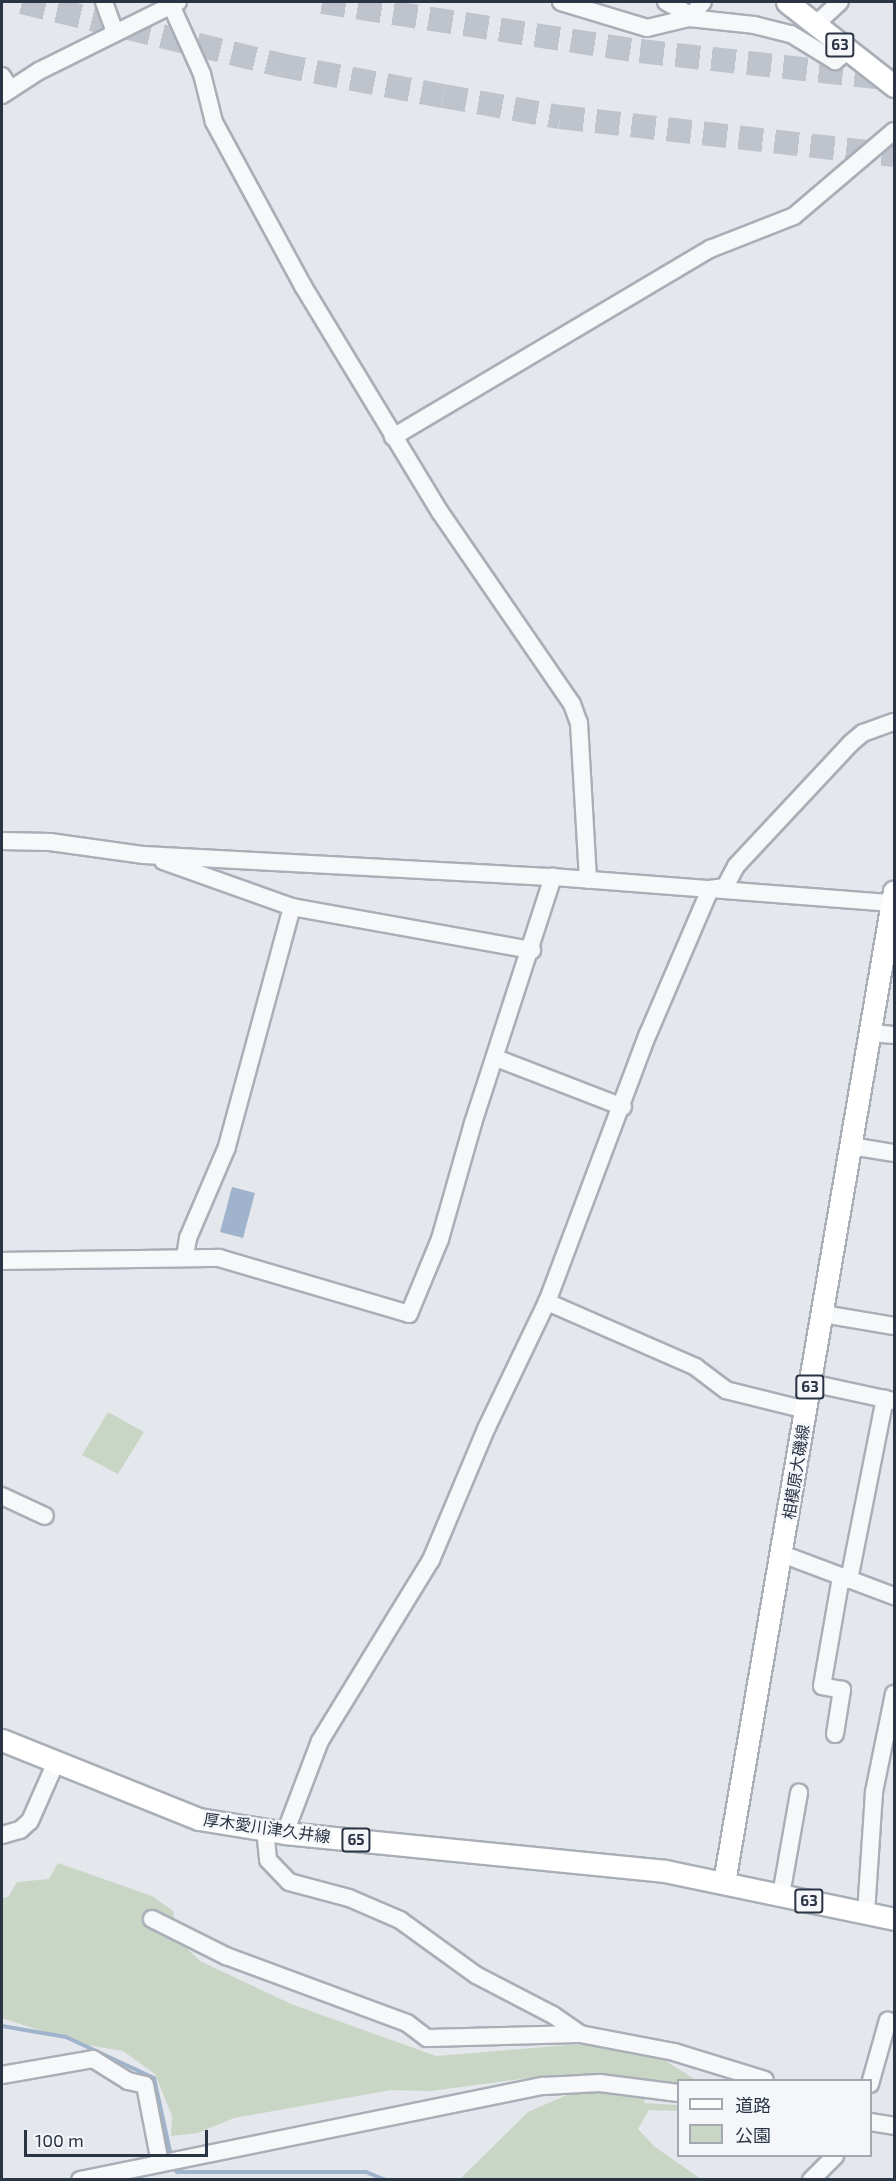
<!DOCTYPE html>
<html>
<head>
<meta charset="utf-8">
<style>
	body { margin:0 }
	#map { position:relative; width:896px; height:2181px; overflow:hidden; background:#e4e7ec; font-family:"Exo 2","Noto Sans JP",sans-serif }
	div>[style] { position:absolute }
	.green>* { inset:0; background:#c9d6c5 }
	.water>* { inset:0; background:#9fb4cc }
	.stream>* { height:4px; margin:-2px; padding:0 2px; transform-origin:2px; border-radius:2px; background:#9fb4cc }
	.highway-tunnel>* { height:24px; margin-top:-12px; transform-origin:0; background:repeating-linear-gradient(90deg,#bfc3cb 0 24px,transparent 0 36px) }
	.roads { filter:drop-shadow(2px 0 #a9aeb7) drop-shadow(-2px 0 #a9aeb7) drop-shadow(0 2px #a9aeb7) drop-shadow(0 -2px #a9aeb7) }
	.minor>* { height:16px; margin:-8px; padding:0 8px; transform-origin:8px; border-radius:8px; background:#f7f8fa }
	.major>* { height:21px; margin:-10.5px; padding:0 10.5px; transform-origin:10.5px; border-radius:10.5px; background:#fff }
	span { translate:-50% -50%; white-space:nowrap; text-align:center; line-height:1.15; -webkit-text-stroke:4.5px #f4f6f9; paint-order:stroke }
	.shield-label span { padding:2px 4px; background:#f4f6f9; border:2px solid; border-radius:4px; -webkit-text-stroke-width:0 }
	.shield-label { font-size:15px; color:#2b3445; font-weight:700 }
	.street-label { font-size:16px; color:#2b3445 }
	.frame { position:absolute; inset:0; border:3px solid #2b3445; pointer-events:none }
	.legend { position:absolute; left:677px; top:2079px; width:195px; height:78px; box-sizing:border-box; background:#f4f6f9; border:2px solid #a4a8b1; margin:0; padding:8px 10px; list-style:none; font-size:18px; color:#2b3445 }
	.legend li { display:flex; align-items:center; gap:12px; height:30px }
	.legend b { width:30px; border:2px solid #a4a8b1 }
	.scale { position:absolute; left:24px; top:2130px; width:184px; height:27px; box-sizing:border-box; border:3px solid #2b3445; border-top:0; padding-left:8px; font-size:18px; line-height:21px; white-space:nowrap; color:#2b3445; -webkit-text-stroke:4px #f4f6f9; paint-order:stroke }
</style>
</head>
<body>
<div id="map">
	<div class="green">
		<div style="clip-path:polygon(108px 1412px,144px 1432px,118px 1474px,82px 1455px)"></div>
		<div style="clip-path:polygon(58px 1863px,152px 1896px,173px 1911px,179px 1941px,200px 1961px,291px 2004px,436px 2056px,595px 2043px,661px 2058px,696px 2080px,678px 2080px,678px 2088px,649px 2086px,644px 2103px,678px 2105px,678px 2111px,649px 2110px,638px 2129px,655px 2147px,701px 2179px,460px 2179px,528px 2112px,569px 2094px,574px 2078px,543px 2076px,431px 2091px,391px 2090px,234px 2118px,198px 2133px,171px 2136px,172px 2116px,155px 2074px,123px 2051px,81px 2044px,2px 2018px,2px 1898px,8px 1897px,17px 1882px,49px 1879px)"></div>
	</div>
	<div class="water">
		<div style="clip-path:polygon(232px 1187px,255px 1193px,243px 1238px,220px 1232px)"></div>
	</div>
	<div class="stream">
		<div style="left:2px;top:2026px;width:65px;rotate:9.8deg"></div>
		<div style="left:66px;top:2037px;width:97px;rotate:25deg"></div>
		<div style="left:154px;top:2078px;width:80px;rotate:77.7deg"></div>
		<div style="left:172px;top:2166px;width:8px;rotate:50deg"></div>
		<div style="left:177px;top:2172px;width:189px"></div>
		<div style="left:366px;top:2172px;width:22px;rotate:22deg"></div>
	</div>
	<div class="highway-tunnel">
		<div style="left:22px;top:2px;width:266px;rotate:13.7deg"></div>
		<div style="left:280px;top:65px;width:166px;rotate:10.8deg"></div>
		<div style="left:443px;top:96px;width:119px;rotate:10.2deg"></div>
		<div style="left:560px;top:117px;width:336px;rotate:6.5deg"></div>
		<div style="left:322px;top:2px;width:322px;rotate:8.8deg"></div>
		<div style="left:640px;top:51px;width:256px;rotate:6.3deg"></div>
	</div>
	<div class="roads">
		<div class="minor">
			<div style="left:104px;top:2px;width:33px;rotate:70deg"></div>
			<div style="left:561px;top:2px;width:90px;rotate:16.8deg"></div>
			<div style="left:647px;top:28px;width:43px;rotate:-13.4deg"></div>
			<div style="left:689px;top:18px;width:65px;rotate:6.1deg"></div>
			<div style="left:754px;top:25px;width:38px;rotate:14deg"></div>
			<div style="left:791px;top:34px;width:52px;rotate:31.5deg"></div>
			<div style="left:835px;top:61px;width:16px;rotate:-38deg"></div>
			<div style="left:666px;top:2px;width:27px;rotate:28deg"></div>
			<div style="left:171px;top:5px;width:76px;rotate:65.8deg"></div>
			<div style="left:202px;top:74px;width:49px;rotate:76deg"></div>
			<div style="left:214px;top:122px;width:187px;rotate:61.5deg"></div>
			<div style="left:303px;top:286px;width:264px;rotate:58.8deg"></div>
			<div style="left:440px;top:512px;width:233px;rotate:55.5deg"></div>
			<div style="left:572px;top:704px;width:20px;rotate:70deg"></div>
			<div style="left:579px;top:723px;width:157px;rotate:86.7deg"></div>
			<div style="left:689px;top:18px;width:21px;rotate:-49deg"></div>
			<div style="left:815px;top:25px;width:34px;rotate:-43deg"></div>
			<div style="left:2px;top:76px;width:15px;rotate:58deg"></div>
			<div style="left:2px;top:95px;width:44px;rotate:-33deg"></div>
			<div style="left:39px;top:71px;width:155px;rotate:-26.4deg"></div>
			<div style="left:393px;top:437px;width:369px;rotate:-30.7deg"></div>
			<div style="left:710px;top:249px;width:90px;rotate:-21.4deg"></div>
			<div style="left:794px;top:216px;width:131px;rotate:-40.4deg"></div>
			<div style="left:2px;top:841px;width:48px;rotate:1.2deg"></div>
			<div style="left:50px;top:842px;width:95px;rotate:7.9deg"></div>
			<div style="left:144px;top:855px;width:410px;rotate:3.1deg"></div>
			<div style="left:553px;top:877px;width:342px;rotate:4.4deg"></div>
			<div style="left:163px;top:861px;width:137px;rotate:19.6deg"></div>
			<div style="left:292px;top:907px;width:249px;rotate:105.2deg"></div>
			<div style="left:227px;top:1147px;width:99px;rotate:113.2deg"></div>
			<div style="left:188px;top:1238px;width:18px;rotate:99deg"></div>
			<div style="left:292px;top:907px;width:244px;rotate:10.2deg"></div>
			<div style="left:871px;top:1033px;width:23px;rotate:5deg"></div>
			<div style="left:496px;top:1058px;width:136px;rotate:21.1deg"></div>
			<div style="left:851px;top:1146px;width:44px;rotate:9.2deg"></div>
			<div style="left:2px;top:1261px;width:217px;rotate:-0.8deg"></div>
			<div style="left:219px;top:1258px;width:198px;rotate:16.4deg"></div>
			<div style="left:409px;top:1314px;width:81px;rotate:-67.5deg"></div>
			<div style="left:440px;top:1239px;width:121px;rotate:-74.1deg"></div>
			<div style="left:473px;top:1123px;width:259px;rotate:-72deg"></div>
			<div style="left:823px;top:1314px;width:72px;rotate:9.6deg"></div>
			<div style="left:811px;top:1383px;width:85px;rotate:12.2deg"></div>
			<div style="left:806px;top:1410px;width:82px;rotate:-166deg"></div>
			<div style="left:726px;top:1390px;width:38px;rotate:-143deg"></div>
			<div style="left:696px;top:1367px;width:163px;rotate:-156.4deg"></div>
			<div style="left:547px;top:1302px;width:286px;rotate:-69.4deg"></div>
			<div style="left:648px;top:1034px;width:158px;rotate:-66.8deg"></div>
			<div style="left:710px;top:889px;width:15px;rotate:-8deg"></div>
			<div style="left:725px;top:887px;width:24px;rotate:-62deg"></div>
			<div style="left:736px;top:866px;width:168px;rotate:-46.9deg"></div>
			<div style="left:851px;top:743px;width:16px;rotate:-40deg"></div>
			<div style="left:863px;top:733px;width:33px;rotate:-20deg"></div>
			<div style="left:2px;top:1496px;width:47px;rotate:24.9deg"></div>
			<div style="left:782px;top:1554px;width:120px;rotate:20.6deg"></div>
			<div style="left:849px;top:1580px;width:185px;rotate:-78.8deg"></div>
			<div style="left:835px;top:1734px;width:45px;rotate:-81deg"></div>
			<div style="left:842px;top:1690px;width:20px;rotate:-169deg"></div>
			<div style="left:822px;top:1686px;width:111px;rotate:-80.1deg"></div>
			<div style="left:265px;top:1830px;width:30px;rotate:84deg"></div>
			<div style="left:268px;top:1860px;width:30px;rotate:46deg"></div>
			<div style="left:289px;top:1882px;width:62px;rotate:14.9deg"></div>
			<div style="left:349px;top:1898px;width:56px;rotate:23.3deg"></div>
			<div style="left:400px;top:1920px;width:94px;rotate:35.9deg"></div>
			<div style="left:476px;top:1975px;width:87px;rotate:27.5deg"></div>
			<div style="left:553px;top:2015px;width:33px;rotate:35deg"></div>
			<div style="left:580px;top:2034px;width:96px;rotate:10.8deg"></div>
			<div style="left:674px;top:2052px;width:95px;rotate:17.1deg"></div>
			<div style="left:285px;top:1833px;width:98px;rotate:-69.2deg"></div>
			<div style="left:320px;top:1741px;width:212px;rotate:-58.5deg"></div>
			<div style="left:431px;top:1560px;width:144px;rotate:-67.2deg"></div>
			<div style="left:487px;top:1427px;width:139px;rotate:-64.4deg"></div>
			<div style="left:2px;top:1835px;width:19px;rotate:-16deg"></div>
			<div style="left:20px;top:1830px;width:13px;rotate:-42deg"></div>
			<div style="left:30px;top:1821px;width:64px;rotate:-66.2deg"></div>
			<div style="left:781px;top:1895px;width:104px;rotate:-80deg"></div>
			<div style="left:866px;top:1913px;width:121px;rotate:-86.2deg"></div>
			<div style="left:874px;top:1792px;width:100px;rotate:-78.5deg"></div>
			<div style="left:152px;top:1919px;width:83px;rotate:26.6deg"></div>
			<div style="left:226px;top:1956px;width:193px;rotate:20.3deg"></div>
			<div style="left:407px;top:2023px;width:25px;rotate:37deg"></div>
			<div style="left:427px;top:2038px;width:153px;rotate:-1.5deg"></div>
			<div style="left:2px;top:2075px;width:92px;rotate:-10deg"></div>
			<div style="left:93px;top:2059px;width:41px;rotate:32.2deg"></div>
			<div style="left:128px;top:2081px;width:17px;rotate:13deg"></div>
			<div style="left:145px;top:2085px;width:79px;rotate:79.1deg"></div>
			<div style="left:870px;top:2084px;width:66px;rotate:-74.3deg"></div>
			<div style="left:870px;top:2122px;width:24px;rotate:9deg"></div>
			<div style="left:80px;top:2180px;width:473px;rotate:-11.5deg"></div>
			<div style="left:544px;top:2086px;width:56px;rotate:-3.1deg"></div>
			<div style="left:600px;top:2083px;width:79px;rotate:7.3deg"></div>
			<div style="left:811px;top:2180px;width:34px;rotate:-45deg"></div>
		</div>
		<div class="major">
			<div style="left:787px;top:2px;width:136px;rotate:38.1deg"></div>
			<div style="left:2px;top:1740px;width:212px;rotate:21.9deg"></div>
			<div style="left:199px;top:1819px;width:87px;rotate:9.2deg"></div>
			<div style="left:285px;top:1833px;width:382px;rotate:5.7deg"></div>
			<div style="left:665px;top:1871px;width:234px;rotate:11.8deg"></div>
			<div style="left:724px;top:1882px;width:1005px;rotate:-80.27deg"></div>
		</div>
	</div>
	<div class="shield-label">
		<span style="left:840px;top:45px">63</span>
		<span style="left:810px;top:1387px">63</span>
		<span style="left:356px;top:1840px">65</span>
		<span style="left:809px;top:1901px">63</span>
	</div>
	<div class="street-label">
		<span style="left:796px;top:1472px;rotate:-81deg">相模原大磯線</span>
		<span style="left:267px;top:1828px;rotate:8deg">厚木愛川津久井線</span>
	</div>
	<div class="frame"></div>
	<ul class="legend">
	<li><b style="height:8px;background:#fff"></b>道路</li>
	<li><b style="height:16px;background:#c9d6c5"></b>公園</li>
	</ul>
	<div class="scale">100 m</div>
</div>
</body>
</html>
